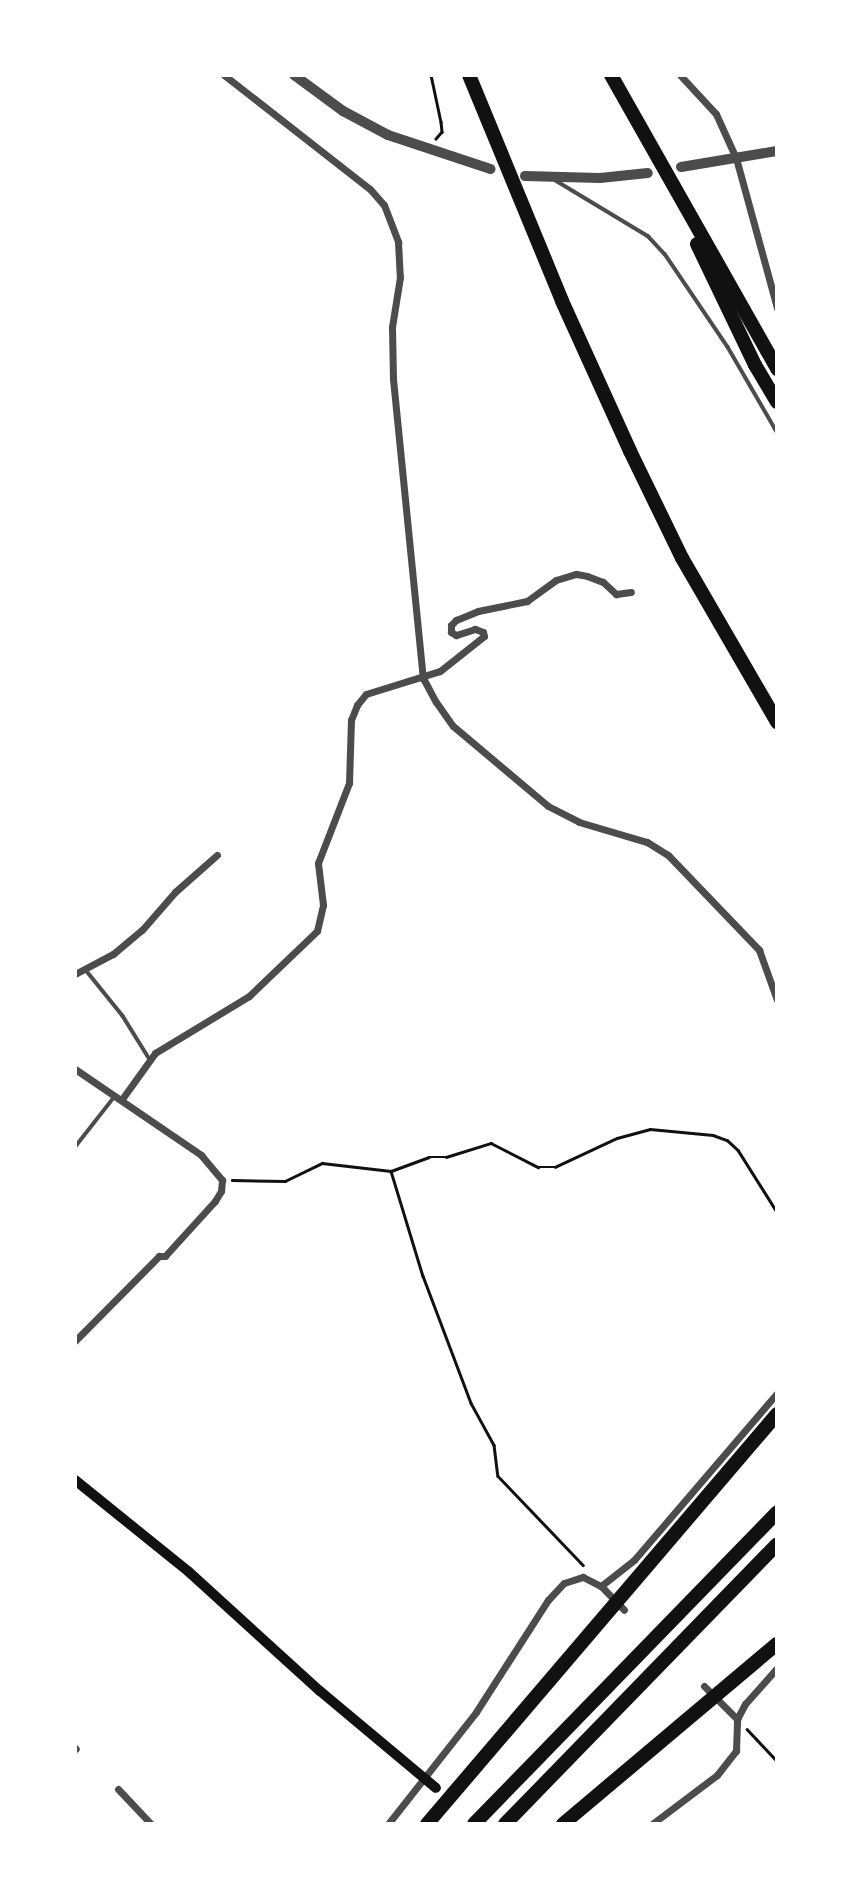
<!DOCTYPE html>
<html>
<head>
<meta charset="utf-8">
<style>
	body { margin:0 }
	#map { position:relative; width:852px; height:1899px; overflow:hidden; background:#fff; font-family:Bitter,serif }
	div>[style] { position:absolute }
	.path>* { height:2.5px; margin:-1.25px; padding:0 1.25px; transform-origin:1.25px; border-radius:1.25px; background:#111 }
	.service>* { height:3.5px; margin:-1.75px; padding:0 1.75px; transform-origin:1.75px; border-radius:1.75px; background:#4c4c4c }
	.minor>* { height:7px; margin:-3.5px; padding:0 3.5px; transform-origin:3.5px; border-radius:3.5px; background:#4c4c4c }
	.tertiary>* { height:10px; margin:-5px; padding:0 5px; transform-origin:5px; border-radius:5px; background:#4c4c4c }
	.secondary>* { height:10px; margin:-5px; padding:0 5px; transform-origin:5px; border-radius:5px; background:#111 }
	.motorway>* { height:14px; margin:-7px; padding:0 7px; transform-origin:7px; border-radius:7px; background:#111 }
	span { translate:-50% -50%; white-space:nowrap; text-align:center; line-height:1.15; -webkit-text-stroke:7px #fff; paint-order:stroke }
	.frame { position:absolute; inset:0; border:77px solid #fff; pointer-events:none }
</style>
</head>
<body>
<div id="map">
	<div class="path">
		<div style="left:431px;top:75px;width:48px;rotate:78deg"></div>
		<div style="left:441px;top:122px;width:10px;rotate:84deg"></div>
		<div style="left:442px;top:132px;width:9px;rotate:131deg"></div>
		<div style="left:391px;top:1171px;width:110px;rotate:73.1deg"></div>
		<div style="left:423px;top:1276px;width:136px;rotate:69.3deg"></div>
		<div style="left:471px;top:1403px;width:48px;rotate:61.3deg"></div>
		<div style="left:494px;top:1445px;width:31px;rotate:83deg"></div>
		<div style="left:498px;top:1476px;width:123px;rotate:46.3deg"></div>
		<div style="left:232px;top:1180px;width:53px;rotate:1.1deg"></div>
		<div style="left:285px;top:1181px;width:41px;rotate:-25.9deg"></div>
		<div style="left:322px;top:1163px;width:69px;rotate:6.6deg"></div>
		<div style="left:391px;top:1171px;width:40px;rotate:-20.2deg"></div>
		<div style="left:429px;top:1157px;width:17px"></div>
		<div style="left:446px;top:1157px;width:47px;rotate:-17.3deg"></div>
		<div style="left:491px;top:1143px;width:53px;rotate:27.1deg"></div>
		<div style="left:538px;top:1167px;width:17px"></div>
		<div style="left:555px;top:1167px;width:68px;rotate:-25.1deg"></div>
		<div style="left:617px;top:1138px;width:34px;rotate:-15deg"></div>
		<div style="left:650px;top:1129px;width:63px;rotate:5.4deg"></div>
		<div style="left:713px;top:1135px;width:15px;rotate:20deg"></div>
		<div style="left:727px;top:1140px;width:15px;rotate:42deg"></div>
		<div style="left:738px;top:1150px;width:73px;rotate:57.8deg"></div>
		<div style="left:747px;top:1729px;width:44px;rotate:46.8deg"></div>
	</div>
	<div class="service">
		<div style="left:555px;top:180px;width:109px;rotate:31.1deg"></div>
		<div style="left:648px;top:236px;width:25px;rotate:47deg"></div>
		<div style="left:665px;top:254px;width:112px;rotate:55.9deg"></div>
		<div style="left:728px;top:347px;width:98px;rotate:60deg"></div>
		<div style="left:86px;top:970px;width:59px;rotate:51.2deg"></div>
		<div style="left:123px;top:1016px;width:49px;rotate:58.2deg"></div>
		<div style="left:75px;top:1147px;width:65px;rotate:-51.9deg"></div>
	</div>
	<div class="minor">
		<div style="left:224px;top:75px;width:185px;rotate:38deg"></div>
		<div style="left:370px;top:189px;width:21px;rotate:49deg"></div>
		<div style="left:384px;top:205px;width:40px;rotate:69deg"></div>
		<div style="left:398px;top:242px;width:35px;rotate:87deg"></div>
		<div style="left:400px;top:277px;width:51px;rotate:99.1deg"></div>
		<div style="left:392px;top:327px;width:52px;rotate:88.9deg"></div>
		<div style="left:393px;top:379px;width:301px;rotate:84.3deg"></div>
		<div style="left:423px;top:678px;width:27px;rotate:62deg"></div>
		<div style="left:436px;top:702px;width:29px;rotate:55deg"></div>
		<div style="left:453px;top:726px;width:124px;rotate:40.1deg"></div>
		<div style="left:548px;top:806px;width:35px;rotate:27deg"></div>
		<div style="left:579px;top:822px;width:71px;rotate:16.4deg"></div>
		<div style="left:647px;top:842px;width:25px;rotate:32deg"></div>
		<div style="left:668px;top:855px;width:132px;rotate:46.2deg"></div>
		<div style="left:759px;top:950px;width:53px;rotate:70.2deg"></div>
		<div style="left:680px;top:75px;width:53px;rotate:47.3deg"></div>
		<div style="left:716px;top:114px;width:48px;rotate:65.6deg"></div>
		<div style="left:736px;top:158px;width:156px;rotate:74.7deg"></div>
		<div style="left:75px;top:974px;width:43px;rotate:-27.8deg"></div>
		<div style="left:113px;top:954px;width:38px;rotate:-40deg"></div>
		<div style="left:142px;top:930px;width:50px;rotate:-49deg"></div>
		<div style="left:175px;top:892px;width:56px;rotate:-41.4deg"></div>
		<div style="left:75px;top:1069px;width:153px;rotate:34.3deg"></div>
		<div style="left:201px;top:1155px;width:33px;rotate:50deg"></div>
		<div style="left:222px;top:1180px;width:11px;rotate:95deg"></div>
		<div style="left:221px;top:1191px;width:12px;rotate:121deg"></div>
		<div style="left:215px;top:1201px;width:74px;rotate:132.3deg"></div>
		<div style="left:165px;top:1256px;width:6px;rotate:180deg"></div>
		<div style="left:159px;top:1256px;width:120px;rotate:134.7deg"></div>
		<div style="left:122px;top:1099px;width:57px;rotate:-54.3deg"></div>
		<div style="left:155px;top:1053px;width:110px;rotate:-31.2deg"></div>
		<div style="left:249px;top:996px;width:94px;rotate:-43.7deg"></div>
		<div style="left:317px;top:931px;width:27px;rotate:-77deg"></div>
		<div style="left:323px;top:905px;width:42px;rotate:-96.8deg"></div>
		<div style="left:318px;top:863px;width:86px;rotate:-68.8deg"></div>
		<div style="left:349px;top:783px;width:63px;rotate:-88.2deg"></div>
		<div style="left:351px;top:720px;width:16px;rotate:-68deg"></div>
		<div style="left:357px;top:705px;width:14px;rotate:-51deg"></div>
		<div style="left:366px;top:694px;width:77px;rotate:-17.3deg"></div>
		<div style="left:440px;top:671px;width:56px;rotate:-38.5deg"></div>
		<div style="left:484px;top:636px;width:4px;rotate:-104deg"></div>
		<div style="left:483px;top:632px;width:9px;rotate:-159deg"></div>
		<div style="left:475px;top:629px;width:20px;rotate:162deg"></div>
		<div style="left:456px;top:635px;width:6px;rotate:-149deg"></div>
		<div style="left:451px;top:632px;width:7px;rotate:-90deg"></div>
		<div style="left:451px;top:625px;width:7px;rotate:-45deg"></div>
		<div style="left:456px;top:620px;width:24px;rotate:-22deg"></div>
		<div style="left:478px;top:611px;width:50px;rotate:-11.5deg"></div>
		<div style="left:527px;top:601px;width:36px;rotate:-36deg"></div>
		<div style="left:556px;top:580px;width:21px;rotate:-17deg"></div>
		<div style="left:576px;top:574px;width:11px;rotate:10deg"></div>
		<div style="left:587px;top:576px;width:17px;rotate:21deg"></div>
		<div style="left:603px;top:582px;width:18px;rotate:43deg"></div>
		<div style="left:616px;top:594px;width:15px;rotate:-8deg"></div>
		<div style="left:601px;top:1586px;width:33px;rotate:46deg"></div>
		<div style="left:704px;top:1686px;width:47px;rotate:45deg"></div>
		<div style="left:75px;top:1748px;width:1px;rotate:45deg"></div>
		<div style="left:118px;top:1789px;width:48px;rotate:46.7deg"></div>
		<div style="left:388px;top:1824px;width:142px;rotate:-51.8deg"></div>
		<div style="left:476px;top:1712px;width:133px;rotate:-57.3deg"></div>
		<div style="left:548px;top:1600px;width:23px;rotate:-47deg"></div>
		<div style="left:564px;top:1583px;width:20px;rotate:-18deg"></div>
		<div style="left:583px;top:1577px;width:20px;rotate:27deg"></div>
		<div style="left:601px;top:1586px;width:42px;rotate:-38.2deg"></div>
		<div style="left:634px;top:1560px;width:220px;rotate:-49.4deg"></div>
		<div style="left:652px;top:1824px;width:81px;rotate:-37deg"></div>
		<div style="left:717px;top:1775px;width:31px;rotate:-52deg"></div>
		<div style="left:736px;top:1751px;width:32px;rotate:-88deg"></div>
		<div style="left:737px;top:1719px;width:17px;rotate:-62deg"></div>
		<div style="left:745px;top:1704px;width:48px;rotate:-48.4deg"></div>
	</div>
	<div class="tertiary">
		<div style="left:294px;top:75px;width:61px;rotate:36.3deg"></div>
		<div style="left:343px;top:111px;width:51px;rotate:28.1deg"></div>
		<div style="left:388px;top:135px;width:108px;rotate:18.3deg"></div>
		<div style="left:681px;top:167px;width:97px;rotate:-9.5deg"></div>
		<div style="left:525px;top:176px;width:75px;rotate:1.5deg"></div>
		<div style="left:600px;top:178px;width:48px;rotate:-5.9deg"></div>
	</div>
	<div class="secondary">
		<div style="left:75px;top:1480px;width:146px;rotate:38.9deg"></div>
		<div style="left:189px;top:1572px;width:177px;rotate:42.3deg"></div>
		<div style="left:320px;top:1691px;width:151px;rotate:39.9deg"></div>
	</div>
	<div class="motorway">
		<div style="left:469px;top:75px;width:244px;rotate:67.6deg"></div>
		<div style="left:562px;top:301px;width:165px;rotate:65.6deg"></div>
		<div style="left:630px;top:451px;width:119px;rotate:64.1deg"></div>
		<div style="left:682px;top:558px;width:190px;rotate:59.9deg"></div>
		<div style="left:611px;top:75px;width:338px;rotate:60.5deg"></div>
		<div style="left:697px;top:244px;width:134px;rotate:64.4deg"></div>
		<div style="left:755px;top:365px;width:43px;rotate:59.3deg"></div>
		<div style="left:427px;top:1824px;width:539px;rotate:-49.51deg"></div>
		<div style="left:474px;top:1824px;width:435px;rotate:-45.8deg"></div>
		<div style="left:505px;top:1824px;width:390px;rotate:-45.8deg"></div>
		<div style="left:563px;top:1824px;width:280px;rotate:-40.1deg"></div>
	</div>
	<div class="frame"></div>
</div>
</body>
</html>
